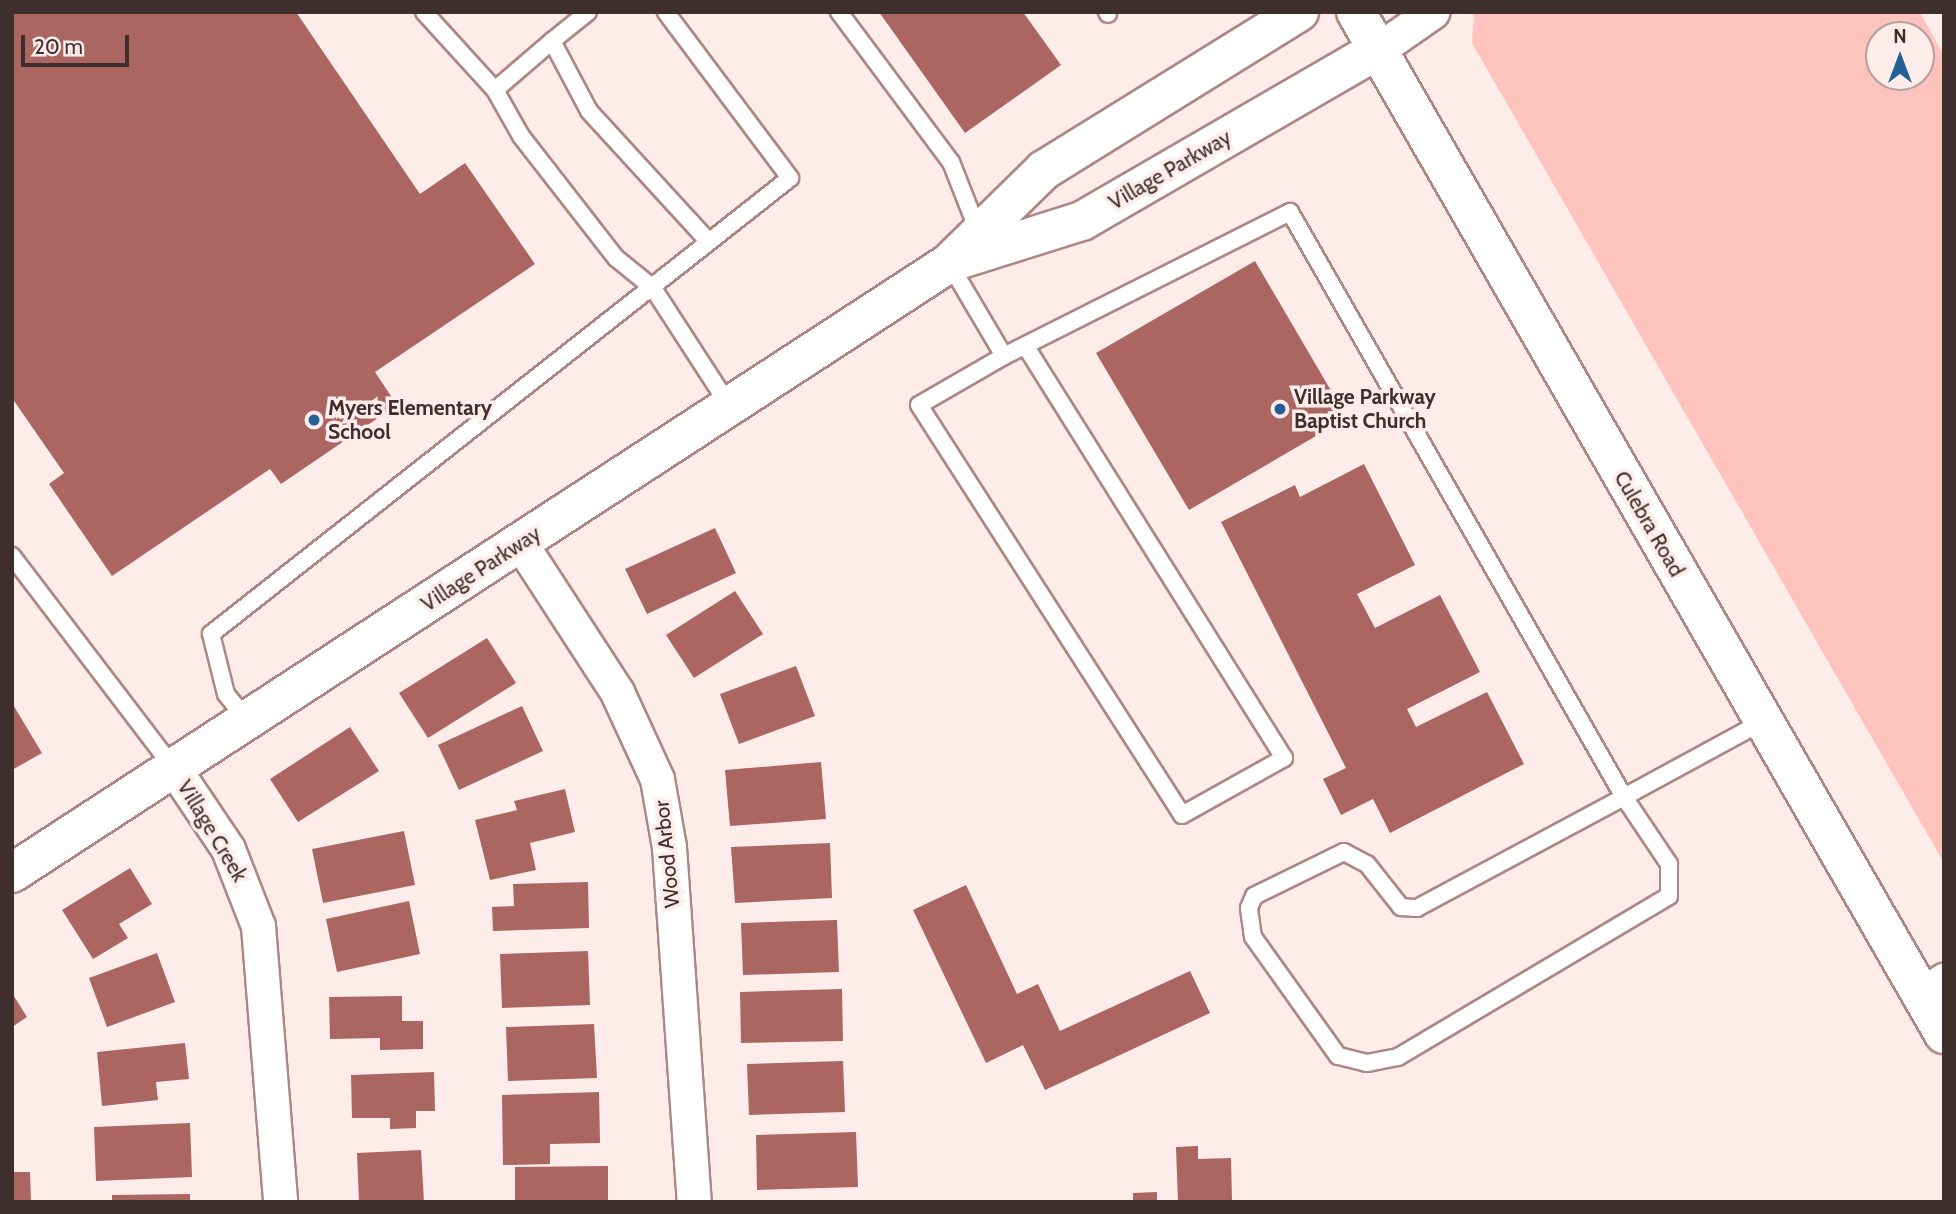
<!DOCTYPE html>
<html>
<head>
<meta charset="utf-8">
<style>
	body { margin:0 }
	#map { position:relative; width:1956px; height:1214px; overflow:hidden; background:#fdecea; font-family:Cabin,sans-serif }
	div>[style] { position:absolute }
	.green>* { inset:0; background:#fec3bd }
	.building>* { inset:0; background:#ab6661 }
	.roads { filter:drop-shadow(2px 0 #ac8783) drop-shadow(-2px 0 #ac8783) drop-shadow(0 2px #ac8783) drop-shadow(0 -2px #ac8783) }
	.service>* { height:16px; margin:-8px; padding:0 8px; transform-origin:8px; border-radius:8px; background:#fff }
	.minor>* { height:33px; margin:-16.5px; padding:0 16.5px; transform-origin:16.5px; border-radius:16.5px; background:#fff }
	.tertiary>* { height:38px; margin:-19px; padding:0 19px; transform-origin:19px; border-radius:19px; background:#fff }
	.secondary>* { height:38px; margin:-19px; padding:0 19px; transform-origin:19px; border-radius:19px; background:#fff }
	.dots>* { width:19px; height:19px; translate:-50% -50%; box-sizing:border-box; border:4px solid #fdecea; border-radius:50% }
	span { translate:-50% -50%; white-space:nowrap; text-align:center; line-height:1.15; -webkit-text-stroke:7px #fdecea; paint-order:stroke }
	.street-label { font-size:21px; color:#3e2e2d }
	.poi-label { font-size:21px; color:#3e2e2d; font-weight:700 }
	.left { translate:0 -50%; text-align:left }
	.frame { position:absolute; inset:0; border:14px solid #3e2e2d; pointer-events:none }
	.north { position:absolute; left:1865px; top:21px; width:70px; height:70px; box-sizing:border-box; background:#fdecea; border:2px solid #b1a09e; border-radius:50%; rotate:0deg; font-size:19px; font-weight:700; line-height:28px; text-align:center; color:#3e2e2d }
	.north::after { content:''; display:block; margin:auto; width:24px; height:32px; background:#246097; clip-path:polygon(50% 0,100% 100%,50% 72%,0 100%) }
	.scale { position:absolute; left:21px; top:35px; width:108px; height:32px; box-sizing:border-box; border:4px solid #3e2e2d; border-top:0; padding-left:9px; font-size:21px; line-height:24px; white-space:nowrap; color:#3e2e2d; -webkit-text-stroke:5px #fdecea; paint-order:stroke }
</style>
</head>
<body>
<div id="map">
	<div class="green">
		<div style="clip-path:polygon(evenodd,1474px 12px,1920px 12px,1944px 56px,1944px 863px,1472px 43px,1474px 12px,1879px 35px,1921px 35px,1921px 77px,1879px 77px,1879px 35px)"></div>
	</div>
	<div class="building">
		<div style="clip-path:polygon(12px 12px,296px 12px,420px 194px,465px 163px,535px 264px,375px 372px,397px 405px,281px 484px,270px 469px,112px 576px,49px 484px,64px 473px,12px 398px)"></div>
		<div style="clip-path:polygon(879px 12px,1023px 12px,1061px 65px,965px 133px)"></div>
		<div style="clip-path:polygon(1255px 261px,1347px 418px,1189px 510px,1096px 353px)"></div>
		<div style="clip-path:polygon(1364px 464px,1415px 565px,1357px 594px,1375px 628px,1440px 595px,1480px 672px,1407px 709px,1416px 727px,1487px 692px,1524px 764px,1390px 833px,1373px 799px,1341px 815px,1323px 779px,1346px 768px,1221px 522px,1295px 485px,1300px 497px)"></div>
		<div style="clip-path:polygon(715px 528px,736px 573px,647px 614px,625px 569px)"></div>
		<div style="clip-path:polygon(735px 591px,763px 634px,694px 678px,666px 635px)"></div>
		<div style="clip-path:polygon(487px 638px,516px 683px,428px 738px,399px 693px)"></div>
		<div style="clip-path:polygon(796px 666px,815px 716px,739px 744px,720px 694px)"></div>
		<div style="clip-path:polygon(12px 703px,42px 753px,12px 770px)"></div>
		<div style="clip-path:polygon(522px 706px,543px 751px,459px 790px,438px 745px)"></div>
		<div style="clip-path:polygon(350px 727px,379px 771px,298px 822px,270px 779px)"></div>
		<div style="clip-path:polygon(821px 762px,826px 819px,730px 826px,725px 770px)"></div>
		<div style="clip-path:polygon(565px 789px,575px 832px,530px 843px,536px 870px,490px 880px,475px 820px,517px 810px,514px 801px)"></div>
		<div style="clip-path:polygon(404px 831px,415px 885px,323px 903px,312px 849px)"></div>
		<div style="clip-path:polygon(830px 843px,832px 898px,735px 903px,731px 847px)"></div>
		<div style="clip-path:polygon(130px 868px,152px 904px,119px 924px,128px 938px,93px 959px,62px 910px)"></div>
		<div style="clip-path:polygon(588px 882px,589px 928px,493px 931px,492px 907px,514px 906px,513px 884px)"></div>
		<div style="clip-path:polygon(966px 885px,1017px 994px,1038px 984px,1060px 1031px,1190px 971px,1210px 1013px,1045px 1090px,1023px 1045px,986px 1063px,913px 910px)"></div>
		<div style="clip-path:polygon(409px 901px,420px 954px,337px 972px,326px 919px)"></div>
		<div style="clip-path:polygon(837px 920px,839px 972px,743px 975px,741px 923px)"></div>
		<div style="clip-path:polygon(588px 951px,590px 1005px,502px 1008px,500px 954px)"></div>
		<div style="clip-path:polygon(157px 953px,175px 1002px,107px 1027px,89px 978px)"></div>
		<div style="clip-path:polygon(842px 989px,843px 1041px,741px 1043px,740px 992px)"></div>
		<div style="clip-path:polygon(12px 993px,27px 1017px,12px 1027px)"></div>
		<div style="clip-path:polygon(402px 996px,402px 1021px,423px 1021px,423px 1049px,380px 1050px,380px 1038px,330px 1039px,329px 997px)"></div>
		<div style="clip-path:polygon(594px 1024px,597px 1078px,508px 1081px,506px 1027px)"></div>
		<div style="clip-path:polygon(185px 1043px,189px 1079px,156px 1082px,158px 1100px,102px 1106px,97px 1052px)"></div>
		<div style="clip-path:polygon(843px 1061px,845px 1112px,749px 1115px,747px 1064px)"></div>
		<div style="clip-path:polygon(434px 1072px,435px 1111px,416px 1111px,416px 1128px,390px 1129px,390px 1118px,352px 1118px,351px 1075px)"></div>
		<div style="clip-path:polygon(599px 1092px,600px 1143px,550px 1144px,550px 1164px,503px 1165px,502px 1095px)"></div>
		<div style="clip-path:polygon(190px 1123px,192px 1177px,96px 1181px,94px 1127px)"></div>
		<div style="clip-path:polygon(856px 1132px,858px 1187px,757px 1190px,756px 1135px)"></div>
		<div style="clip-path:polygon(1198px 1146px,1198px 1159px,1231px 1158px,1232px 1201px,1178px 1202px,1176px 1147px)"></div>
		<div style="clip-path:polygon(421px 1150px,424px 1202px,359px 1202px,357px 1153px)"></div>
		<div style="clip-path:polygon(608px 1166px,608px 1202px,515px 1202px,515px 1167px)"></div>
		<div style="clip-path:polygon(12px 1172px,30px 1172px,31px 1202px,12px 1202px)"></div>
		<div style="clip-path:polygon(1157px 1192px,1157px 1202px,1133px 1202px,1133px 1193px)"></div>
		<div style="clip-path:polygon(190px 1194px,190px 1202px,112px 1202px,112px 1195px)"></div>
	</div>
	<div class="roads">
		<div class="service">
			<div style="left:424px;top:12px;width:105px;rotate:47.7deg"></div>
			<div style="left:588px;top:12px;width:46px;rotate:141.1deg"></div>
			<div style="left:552px;top:41px;width:79px;rotate:62.1deg"></div>
			<div style="left:589px;top:111px;width:175px;rotate:47.5deg"></div>
			<div style="left:839px;top:12px;width:187px;rotate:53.3deg"></div>
			<div style="left:951px;top:162px;width:76px;rotate:68.5deg"></div>
			<div style="left:1107px;top:12px;width:2px;rotate:63deg"></div>
			<div style="left:552px;top:41px;width:75px;rotate:139.3deg"></div>
			<div style="left:495px;top:90px;width:53px;rotate:60.5deg"></div>
			<div style="left:521px;top:136px;width:155px;rotate:52.1deg"></div>
			<div style="left:616px;top:258px;width:48px;rotate:39deg"></div>
			<div style="left:653px;top:288px;width:142px;rotate:57.1deg"></div>
			<div style="left:949px;top:263px;width:108px;rotate:59.4deg"></div>
			<div style="left:1004px;top:356px;width:320px;rotate:-26.7deg"></div>
			<div style="left:1290px;top:212px;width:674px;rotate:60.28deg"></div>
			<div style="left:1624px;top:797px;width:157px;rotate:-28.5deg"></div>
			<div style="left:1004px;top:356px;width:98px;rotate:150deg"></div>
			<div style="left:919px;top:405px;width:487px;rotate:57.3deg"></div>
			<div style="left:1182px;top:815px;width:117px;rotate:-29.2deg"></div>
			<div style="left:1284px;top:758px;width:487px;rotate:-122.1deg"></div>
			<div style="left:12px;top:556px;width:265px;rotate:52.7deg"></div>
			<div style="left:247px;top:720px;width:33px;rotate:-129deg"></div>
			<div style="left:226px;top:694px;width:62px;rotate:-104deg"></div>
			<div style="left:211px;top:634px;width:737px;rotate:-38.22deg"></div>
			<div style="left:790px;top:178px;width:207px;rotate:-126.8deg"></div>
			<div style="left:1624px;top:797px;width:81px;rotate:56.1deg"></div>
			<div style="left:1669px;top:864px;width:32px;rotate:90deg"></div>
			<div style="left:1669px;top:896px;width:315px;rotate:149.3deg"></div>
			<div style="left:1398px;top:1057px;width:32px;rotate:169deg"></div>
			<div style="left:1367px;top:1063px;width:30px;rotate:-166deg"></div>
			<div style="left:1338px;top:1056px;width:146px;rotate:-125.5deg"></div>
			<div style="left:1253px;top:937px;width:29px;rotate:-98deg"></div>
			<div style="left:1249px;top:908px;width:13px;rotate:-67deg"></div>
			<div style="left:1254px;top:896px;width:100px;rotate:-26.1deg"></div>
			<div style="left:1344px;top:852px;width:26px;rotate:28deg"></div>
			<div style="left:1367px;top:864px;width:55px;rotate:51.7deg"></div>
			<div style="left:1401px;top:907px;width:16px;rotate:4deg"></div>
			<div style="left:1417px;top:908px;width:235px;rotate:-28.2deg"></div>
		</div>
		<div class="minor">
			<div style="left:1379px;top:49px;width:65px;rotate:-34.9deg"></div>
			<div style="left:521px;top:544px;width:176px;rotate:57deg"></div>
			<div style="left:617px;top:692px;width:96px;rotate:65.3deg"></div>
			<div style="left:657px;top:779px;width:69px;rotate:80deg"></div>
			<div style="left:669px;top:847px;width:356px;rotate:86deg"></div>
			<div style="left:173px;top:767px;width:99px;rotate:56.1deg"></div>
			<div style="left:228px;top:849px;width:83px;rotate:68.7deg"></div>
			<div style="left:258px;top:926px;width:277px;rotate:85.4deg"></div>
			<div style="left:1919px;top:996px;width:30px;rotate:-33deg"></div>
		</div>
		<div class="tertiary">
			<div style="left:958px;top:260px;width:130px;rotate:-17.5deg"></div>
			<div style="left:1082px;top:221px;width:343px;rotate:-30.1deg"></div>
			<div style="left:12px;top:873px;width:1118px;rotate:-33.06deg"></div>
			<div style="left:949px;top:263px;width:133px;rotate:-44.4deg"></div>
			<div style="left:1044px;top:170px;width:300px;rotate:-31.8deg"></div>
		</div>
		<div class="secondary">
			<div style="left:1356px;top:12px;width:1179px;rotate:60.09deg"></div>
		</div>
	</div>
	<div class="dots">
		<div style="left:1280px;top:409px;background:#246097"></div>
		<div style="left:314px;top:420px;background:#246097"></div>
	</div>
	<div class="street-label">
		<span style="left:1170px;top:170px;rotate:-30deg">Village Parkway</span>
		<span style="left:1649px;top:524px;rotate:60deg">Culebra Road</span>
		<span style="left:481px;top:569px;rotate:-33deg">Village Parkway</span>
		<span style="left:212px;top:831px;rotate:59deg">Village Creek</span>
		<span style="left:667px;top:854px;rotate:-96deg">Wood Arbor</span>
	</div>
	<div class="poi-label">
		<span class="left" style="left:1294px;top:409px">Village Parkway<br>Baptist Church</span>
		<span class="left" style="left:328px;top:420px">Myers Elementary<br>School</span>
	</div>
	<div class="frame"></div>
	<div class="north">N</div>
	<div class="scale">20 m</div>
</div>
</body>
</html>
